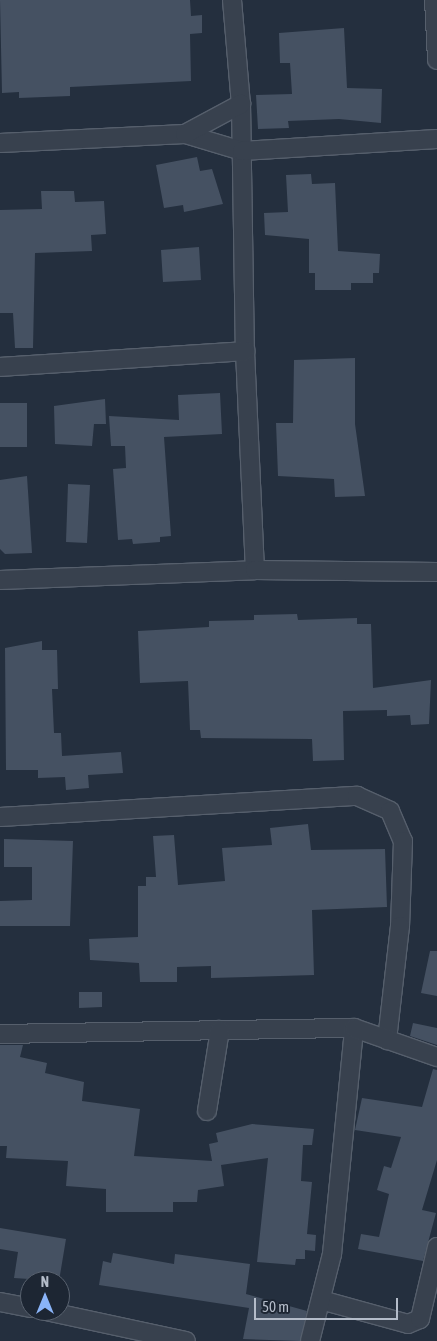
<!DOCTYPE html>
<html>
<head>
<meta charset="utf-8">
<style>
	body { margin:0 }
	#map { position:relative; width:437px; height:1341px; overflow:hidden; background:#242f3e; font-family:"Asap Condensed",sans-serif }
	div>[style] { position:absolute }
	.building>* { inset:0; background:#455162 }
	.roads { filter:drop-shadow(1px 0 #565f6c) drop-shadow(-1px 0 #565f6c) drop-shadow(0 1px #565f6c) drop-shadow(0 -1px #565f6c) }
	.street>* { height:18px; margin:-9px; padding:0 9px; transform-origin:9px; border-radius:9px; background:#38414e }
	span { translate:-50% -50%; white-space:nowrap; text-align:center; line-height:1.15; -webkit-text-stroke:4px #1d2633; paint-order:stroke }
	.north { position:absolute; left:20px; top:1271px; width:50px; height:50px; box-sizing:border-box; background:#1d2633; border:1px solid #59626f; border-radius:50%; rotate:0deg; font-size:14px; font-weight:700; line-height:20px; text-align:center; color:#b4bcc9 }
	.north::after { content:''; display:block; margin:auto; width:18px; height:22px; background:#8ab4f8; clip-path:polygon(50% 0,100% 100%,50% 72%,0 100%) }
	.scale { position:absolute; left:254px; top:1298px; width:144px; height:22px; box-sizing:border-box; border:2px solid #b4bcc9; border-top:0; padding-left:6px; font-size:15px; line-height:18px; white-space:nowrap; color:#b4bcc9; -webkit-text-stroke:4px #1d2633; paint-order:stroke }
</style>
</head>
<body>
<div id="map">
	<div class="building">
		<div style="clip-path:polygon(0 0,190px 0,191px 16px,202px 15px,202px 33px,190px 34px,191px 81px,70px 87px,70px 96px,19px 98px,19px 92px,2px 93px)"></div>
		<div style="clip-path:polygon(344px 28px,347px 88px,382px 89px,381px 123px,339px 119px,288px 121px,289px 128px,258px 129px,256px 95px,292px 94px,290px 63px,280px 63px,279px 33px)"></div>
		<div style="clip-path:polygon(197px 157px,200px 171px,212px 169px,223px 204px,184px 212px,183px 205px,164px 208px,156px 165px)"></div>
		<div style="clip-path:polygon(311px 174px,312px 184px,335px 183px,338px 251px,380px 254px,379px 273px,373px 273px,373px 283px,351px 283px,351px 290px,315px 290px,315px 273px,309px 273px,309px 239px,265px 235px,264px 213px,288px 212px,286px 175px)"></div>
		<div style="clip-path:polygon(41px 191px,74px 191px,75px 202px,104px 201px,106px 234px,91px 235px,92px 251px,35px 253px,33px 348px,15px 348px,13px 313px,0 313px,0 210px,42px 209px)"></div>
		<div style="clip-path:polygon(199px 247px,201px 280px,163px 282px,161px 250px)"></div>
		<div style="clip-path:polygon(355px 358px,355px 424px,365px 496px,335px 497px,334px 479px,278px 476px,276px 423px,293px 423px,294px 360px)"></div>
		<div style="clip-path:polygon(220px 393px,222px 434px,164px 437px,171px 536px,160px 537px,160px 542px,133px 544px,132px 539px,118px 540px,113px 469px,126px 468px,125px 446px,111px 446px,109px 416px,179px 420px,178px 395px)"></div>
		<div style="clip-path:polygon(105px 399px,106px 424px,94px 424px,92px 446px,55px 444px,54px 406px)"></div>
		<div style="clip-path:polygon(0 403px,27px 403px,27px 447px,0 447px)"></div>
		<div style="clip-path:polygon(27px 476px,32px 553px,5px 554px,0 549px,0 480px)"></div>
		<div style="clip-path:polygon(68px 484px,90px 485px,87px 543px,66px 542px)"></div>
		<div style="clip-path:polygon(297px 614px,298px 620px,357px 618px,357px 624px,371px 624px,373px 688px,431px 680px,429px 724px,411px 725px,410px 715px,387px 716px,387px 710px,343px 711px,344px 760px,313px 761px,312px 739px,201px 738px,200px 730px,190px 730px,188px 681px,140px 683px,138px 631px,209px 627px,209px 621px,254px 620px,254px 615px)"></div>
		<div style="clip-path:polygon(42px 641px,42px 650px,57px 650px,58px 689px,52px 689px,54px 733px,61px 733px,62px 756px,121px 752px,123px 773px,88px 775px,89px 788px,66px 790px,65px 777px,38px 778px,38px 770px,6px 770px,5px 648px)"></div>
		<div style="clip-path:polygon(308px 824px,311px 850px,385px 849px,387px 907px,312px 910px,314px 975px,211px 978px,211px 966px,177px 967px,177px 982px,140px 982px,139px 963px,90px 960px,89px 939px,138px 937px,138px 886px,146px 886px,146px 877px,156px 877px,153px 836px,174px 835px,178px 885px,225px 881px,222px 848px,272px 845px,270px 828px)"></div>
		<div style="clip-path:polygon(4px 839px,73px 841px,70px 926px,0 926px,0 901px,32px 900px,32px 867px,4px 867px)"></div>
		<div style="clip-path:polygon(430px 951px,437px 951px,437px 996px,421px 993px)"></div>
		<div style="clip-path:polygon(79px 992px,102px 992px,102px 1007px,79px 1008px)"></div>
		<div style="clip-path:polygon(413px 1023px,437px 1028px,437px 1045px,410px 1036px)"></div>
		<div style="clip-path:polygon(0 1045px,23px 1045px,20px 1057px,47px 1063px,45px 1073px,84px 1082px,82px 1101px,140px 1109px,134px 1156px,212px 1161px,209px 1144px,218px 1142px,216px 1133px,252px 1124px,314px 1129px,312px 1145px,303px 1145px,301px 1181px,312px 1182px,307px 1234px,316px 1235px,315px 1251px,305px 1250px,305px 1259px,296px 1259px,295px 1265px,257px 1262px,268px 1158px,221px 1165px,224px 1186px,198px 1190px,197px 1202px,173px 1202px,173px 1212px,106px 1212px,106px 1189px,66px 1186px,68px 1161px,6px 1158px,7px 1146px,0 1146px)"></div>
		<div style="clip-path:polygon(433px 1069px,437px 1070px,437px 1160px,422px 1210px,436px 1213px,423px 1261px,358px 1249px,361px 1234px,379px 1237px,389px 1194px,377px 1190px,384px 1166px,391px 1168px,401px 1137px,355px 1130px,362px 1098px,422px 1107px)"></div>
		<div style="clip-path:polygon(0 1228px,66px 1239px,59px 1281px,14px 1278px,18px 1252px,0 1249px)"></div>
		<div style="clip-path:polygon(113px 1253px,174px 1264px,175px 1254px,250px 1264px,246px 1294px,307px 1311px,300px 1341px,243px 1339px,249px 1308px,99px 1285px,103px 1261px,111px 1263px)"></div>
	</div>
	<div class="roads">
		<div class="street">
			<div style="left:232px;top:0;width:104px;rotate:85.1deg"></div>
			<div style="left:241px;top:104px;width:247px;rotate:89.1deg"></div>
			<div style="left:245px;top:351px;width:219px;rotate:87.4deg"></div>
			<div style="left:434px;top:0;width:60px;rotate:87.1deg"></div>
			<div style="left:185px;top:134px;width:59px;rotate:16.6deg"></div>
			<div style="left:242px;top:151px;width:195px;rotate:-3.5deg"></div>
			<div style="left:0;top:143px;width:185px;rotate:-2.8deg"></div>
			<div style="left:185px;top:134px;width:64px;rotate:-28.2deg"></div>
			<div style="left:0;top:367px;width:246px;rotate:-3.7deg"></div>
			<div style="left:0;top:580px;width:255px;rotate:-2.2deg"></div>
			<div style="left:255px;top:570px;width:182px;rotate:0.6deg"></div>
			<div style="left:0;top:817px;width:358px;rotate:-3.4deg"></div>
			<div style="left:357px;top:796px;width:36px;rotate:24deg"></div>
			<div style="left:390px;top:811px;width:33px;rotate:67deg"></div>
			<div style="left:403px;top:841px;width:85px;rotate:92deg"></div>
			<div style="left:400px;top:926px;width:115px;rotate:96.5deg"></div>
			<div style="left:0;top:1034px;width:354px;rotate:-1deg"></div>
			<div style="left:207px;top:1111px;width:82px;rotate:-80.9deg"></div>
			<div style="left:321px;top:1300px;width:90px;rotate:15.4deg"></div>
			<div style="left:408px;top:1324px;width:13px;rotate:-23deg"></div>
			<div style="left:420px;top:1319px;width:74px;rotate:-76.7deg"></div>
			<div style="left:0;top:1302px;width:31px;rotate:11deg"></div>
			<div style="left:46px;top:1311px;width:143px;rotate:12.1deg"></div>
			<div style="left:310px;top:1341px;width:90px;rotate:-75.8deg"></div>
			<div style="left:332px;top:1254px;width:227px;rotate:-84.4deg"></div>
			<div style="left:354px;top:1028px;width:88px;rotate:19.3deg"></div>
		</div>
	</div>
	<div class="north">N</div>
	<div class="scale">50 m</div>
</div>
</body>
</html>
